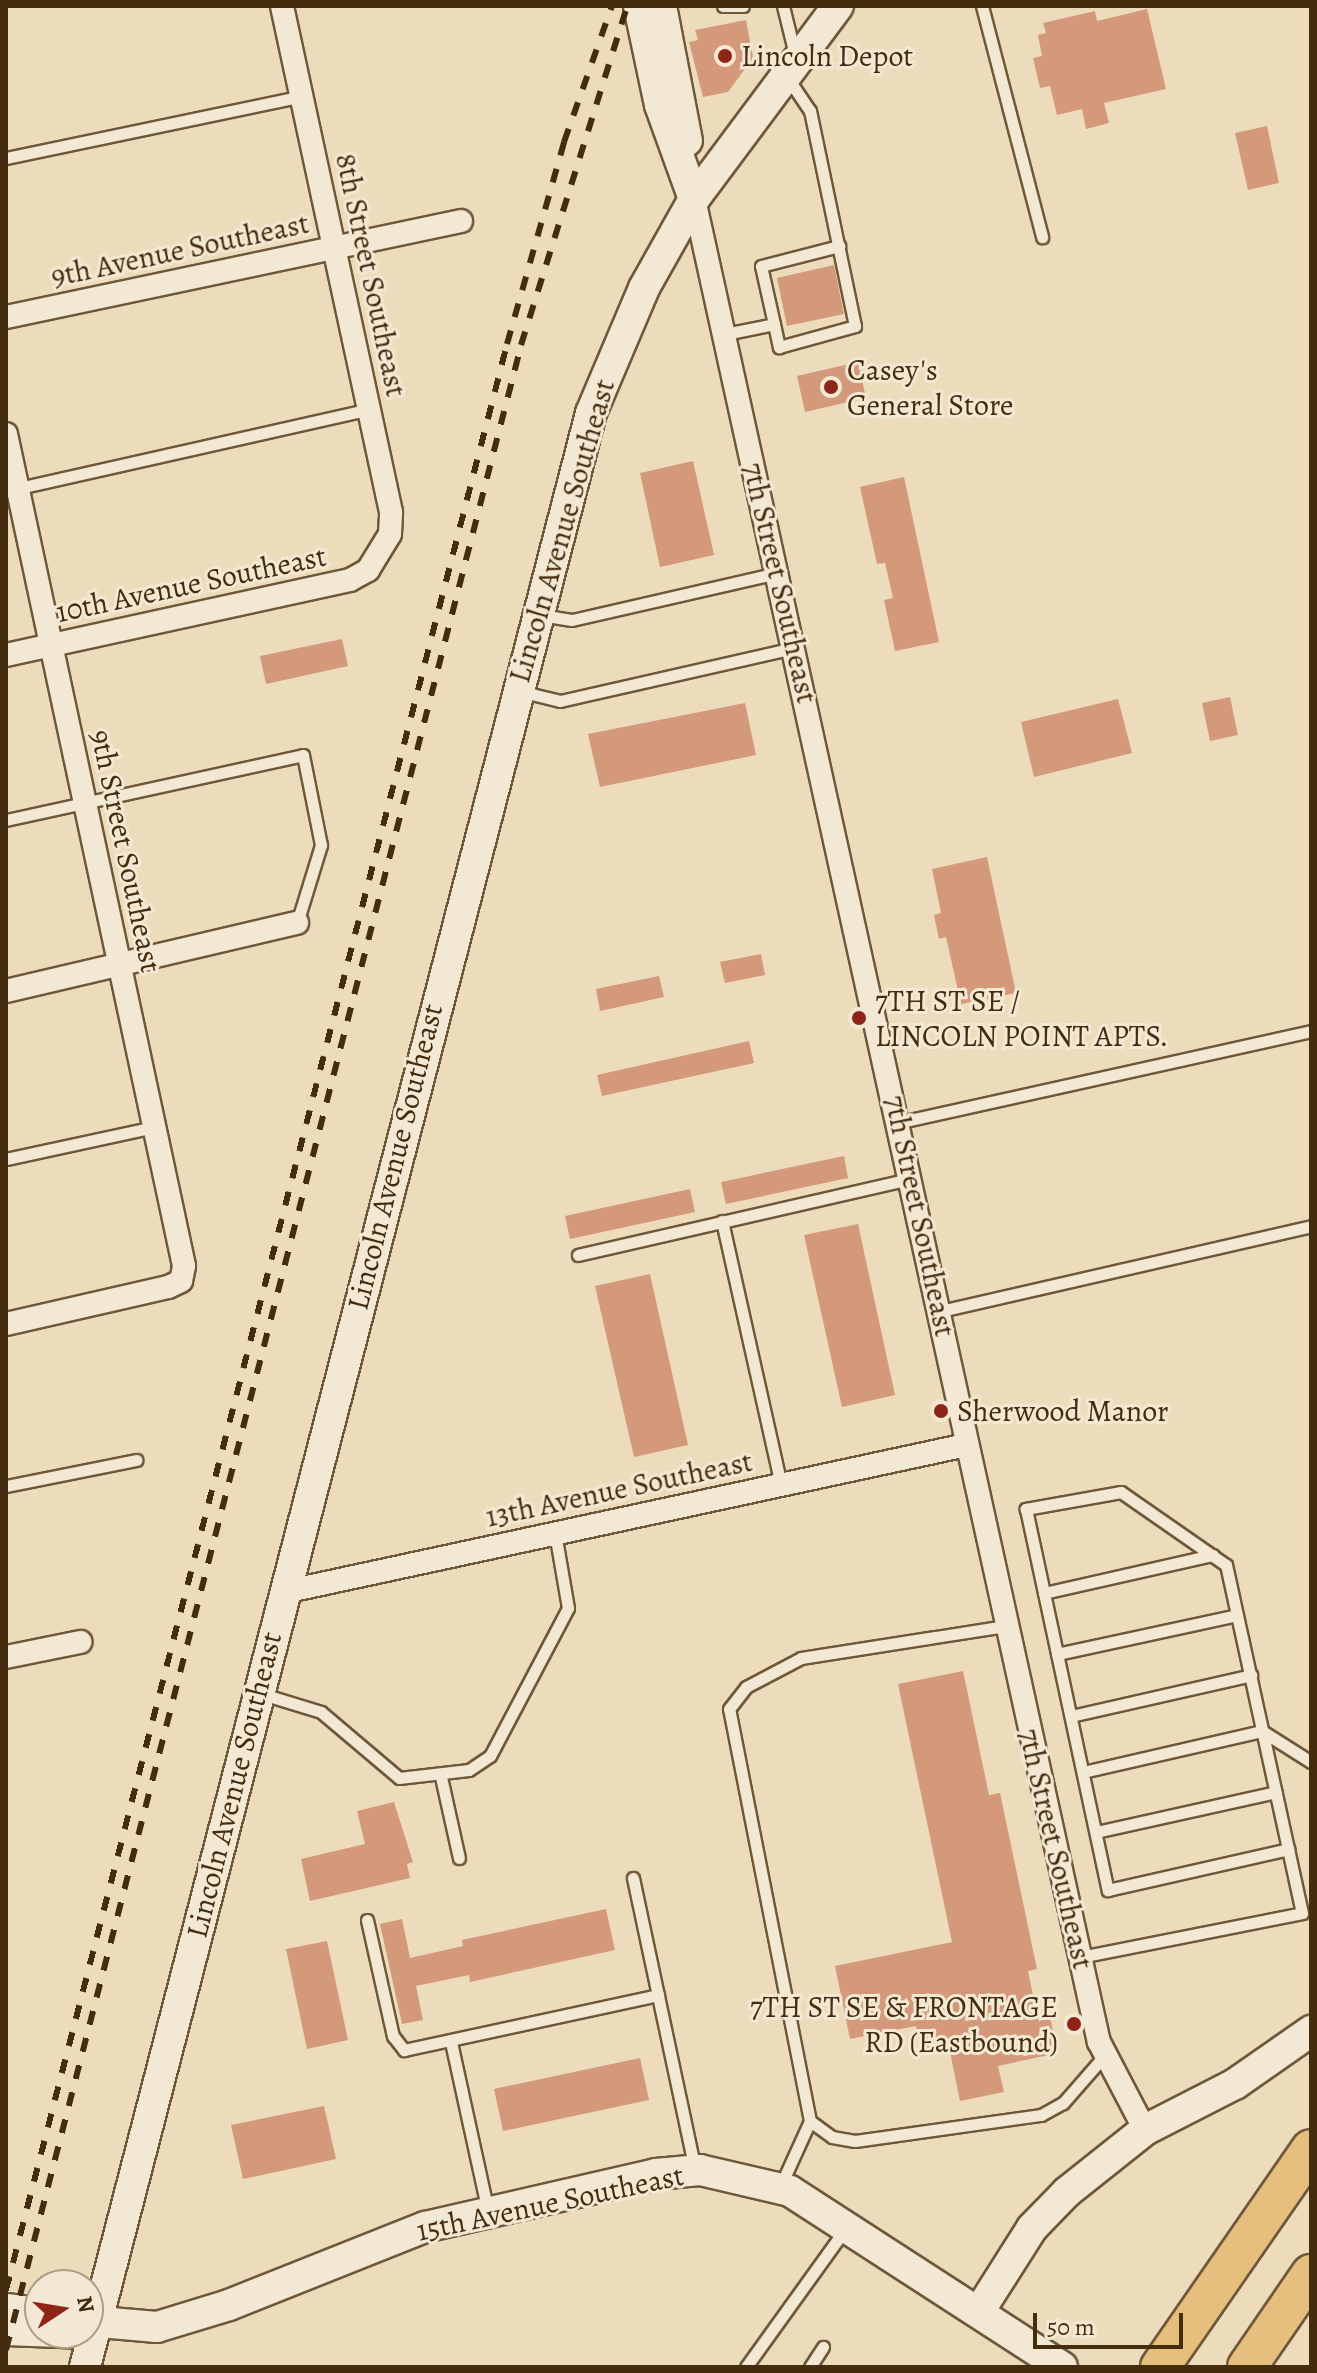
<!DOCTYPE html>
<html>
<head>
<meta charset="utf-8">
<style>
	body { margin:0 }
	#map { position:relative; width:1317px; height:2373px; overflow:hidden; background:#eddcbc; font-family:Alegreya,serif }
	div>[style] { position:absolute }
	.building>* { inset:0; background:#d3997a }
	.roads { filter:drop-shadow(2px 0 #6e583a) drop-shadow(-2px 0 #6e583a) drop-shadow(0 2px #6e583a) drop-shadow(0 -2px #6e583a) }
	.lane>* { height:11px; margin:-5.5px; padding:0 5.5px; transform-origin:5.5px; border-radius:5.5px; background:#f3e8d3 }
	.street>* { height:22px; margin:-11px; padding:0 11px; transform-origin:11px; border-radius:11px; background:#f3e8d3 }
	.secondary>* { height:30px; margin:-15px; padding:0 15px; transform-origin:15px; border-radius:15px; background:#f3e8d3 }
	.highway>* { height:38px; margin:-19px; padding:0 19px; transform-origin:19px; border-radius:19px; background:#e6be7e }
	.rail>* { height:6px; margin-top:-3px; transform-origin:0; background:repeating-linear-gradient(90deg,#442c0e 0 14px,transparent 0 28px) }
	.dots>* { width:22px; height:22px; translate:-50% -50%; box-sizing:border-box; border:4px solid #f3e8d3; border-radius:50% }
	span { translate:-50% -50%; white-space:nowrap; text-align:center; line-height:1.15; -webkit-text-stroke:6px #f3e8d3; paint-order:stroke }
	.poi-label { font-size:30px; color:#442c0e }
	.left { translate:0 -50%; text-align:left }
	.right { translate:-100% -50%; text-align:right }
	.street-label { font-size:30px; color:#442c0e }
	.frame { position:absolute; inset:0; border:8px solid #442c0e; pointer-events:none }
	.north { position:absolute; left:24px; top:2269px; width:80px; height:80px; box-sizing:border-box; background:#f3e8d3; border:2px solid #ad9d84; border-radius:50%; rotate:78deg; font-size:22px; font-weight:700; line-height:32px; text-align:center; color:#442c0e }
	.north::after { content:''; display:block; margin:auto; width:28px; height:36px; background:#8f2418; clip-path:polygon(50% 0,100% 100%,50% 72%,0 100%) }
	.scale { position:absolute; left:1033px; top:2313px; width:150px; height:36px; box-sizing:border-box; border:4px solid #442c0e; border-top:0; padding-left:10px; font-size:24px; line-height:28px; white-space:nowrap; color:#442c0e; -webkit-text-stroke:6px #f3e8d3; paint-order:stroke }
</style>
</head>
<body>
<div id="map">
	<div class="building">
		<div style="clip-path:polygon(1147px 9px,1166px 89px,1104px 103px,1109px 123px,1086px 129px,1082px 109px,1057px 115px,1050px 86px,1040px 88px,1033px 58px,1042px 56px,1038px 35px,1046px 33px,1043px 23px,1095px 11px,1097px 21px)"></div>
		<div style="clip-path:polygon(746px 20px,753px 58px,728px 92px,703px 97px,689px 42px,698px 40px,695px 30px)"></div>
		<div style="clip-path:polygon(1267px 126px,1279px 183px,1248px 190px,1235px 133px)"></div>
		<div style="clip-path:polygon(834px 265px,844px 314px,787px 326px,777px 278px)"></div>
		<div style="clip-path:polygon(858px 362px,866px 398px,805px 412px,797px 376px)"></div>
		<div style="clip-path:polygon(693px 461px,714px 555px,660px 567px,640px 473px)"></div>
		<div style="clip-path:polygon(904px 477px,939px 642px,895px 651px,884px 600px,893px 598px,885px 563px,877px 564px,860px 487px)"></div>
		<div style="clip-path:polygon(342px 639px,348px 666px,266px 684px,260px 656px)"></div>
		<div style="clip-path:polygon(1230px 697px,1238px 735px,1210px 741px,1202px 703px)"></div>
		<div style="clip-path:polygon(1118px 699px,1132px 753px,1034px 777px,1021px 722px)"></div>
		<div style="clip-path:polygon(745px 703px,756px 755px,600px 787px,588px 734px)"></div>
		<div style="clip-path:polygon(987px 857px,1016px 993px,961px 1004px,946px 937px,939px 939px,934px 915px,941px 913px,932px 869px)"></div>
		<div style="clip-path:polygon(761px 954px,765px 975px,725px 983px,720px 962px)"></div>
		<div style="clip-path:polygon(659px 976px,664px 997px,600px 1011px,596px 989px)"></div>
		<div style="clip-path:polygon(749px 1041px,754px 1063px,602px 1096px,597px 1075px)"></div>
		<div style="clip-path:polygon(844px 1156px,848px 1178px,726px 1204px,721px 1182px)"></div>
		<div style="clip-path:polygon(690px 1189px,695px 1212px,570px 1239px,565px 1216px)"></div>
		<div style="clip-path:polygon(858px 1224px,895px 1395px,842px 1407px,804px 1235px)"></div>
		<div style="clip-path:polygon(650px 1274px,688px 1445px,634px 1457px,595px 1286px)"></div>
		<div style="clip-path:polygon(963px 1671px,989px 1795px,1000px 1793px,1037px 1969px,1028px 1971px,1037px 2015px,1049px 2013px,1058px 2053px,998px 2066px,1004px 2092px,960px 2101px,949px 2047px,922px 2052px,916px 2026px,850px 2039px,835px 1966px,952px 1942px,898px 1684px)"></div>
		<div style="clip-path:polygon(394px 1802px,413px 1862px,407px 1864px,410px 1878px,310px 1901px,301px 1859px,365px 1844px,357px 1811px)"></div>
		<div style="clip-path:polygon(606px 1909px,615px 1950px,470px 1982px,469px 1975px,416px 1986px,423px 2020px,402px 2024px,380px 1924px,402px 1919px,410px 1958px,463px 1946px,462px 1940px)"></div>
		<div style="clip-path:polygon(327px 1941px,348px 2040px,307px 2049px,286px 1949px)"></div>
		<div style="clip-path:polygon(640px 2058px,649px 2100px,503px 2131px,494px 2089px)"></div>
		<div style="clip-path:polygon(324px 2106px,336px 2159px,243px 2179px,231px 2125px)"></div>
	</div>
	<div class="roads">
		<div class="lane">
			<div style="left:723px;top:6px;width:20px"></div>
			<div style="left:783px;top:6px;width:50px;rotate:76.2deg"></div>
			<div style="left:982px;top:6px;width:239px;rotate:75.4deg"></div>
			<div style="left:6px;top:158px;width:302px;rotate:-11.8deg"></div>
			<div style="left:774px;top:324px;width:59px;rotate:-102.6deg"></div>
			<div style="left:761px;top:266px;width:81px;rotate:-14.4deg"></div>
			<div style="left:725px;top:334px;width:50px;rotate:-11.5deg"></div>
			<div style="left:774px;top:324px;width:24px;rotate:78deg"></div>
			<div style="left:779px;top:347px;width:79px;rotate:-15.4deg"></div>
			<div style="left:855px;top:326px;width:220px;rotate:-101.8deg"></div>
			<div style="left:810px;top:111px;width:40px;rotate:-124deg"></div>
			<div style="left:6px;top:491px;width:373px;rotate:-12.7deg"></div>
			<div style="left:540px;top:615px;width:32px;rotate:9deg"></div>
			<div style="left:572px;top:620px;width:210px;rotate:-12.9deg"></div>
			<div style="left:519px;top:691px;width:42px;rotate:13.7deg"></div>
			<div style="left:560px;top:701px;width:240px;rotate:-12.8deg"></div>
			<div style="left:6px;top:820px;width:304px;rotate:-12.3deg"></div>
			<div style="left:303px;top:755px;width:92px;rotate:78.7deg"></div>
			<div style="left:321px;top:845px;width:82px;rotate:107.1deg"></div>
			<div style="left:901px;top:1122px;width:420px;rotate:-12.5deg"></div>
			<div style="left:6px;top:1159px;width:151px;rotate:-12.2deg"></div>
			<div style="left:722px;top:1221px;width:271px;rotate:77.4deg"></div>
			<div style="left:578px;top:1255px;width:344px;rotate:-12.9deg"></div>
			<div style="left:941px;top:1311px;width:380px;rotate:-12.9deg"></div>
			<div style="left:6px;top:1486px;width:133px;rotate:-11.3deg"></div>
			<div style="left:1044px;top:1593px;width:173px;rotate:-12.7deg"></div>
			<div style="left:1057px;top:1654px;width:184px;rotate:-12.2deg"></div>
			<div style="left:259px;top:1693px;width:65px;rotate:17deg"></div>
			<div style="left:321px;top:1712px;width:102px;rotate:40.2deg"></div>
			<div style="left:399px;top:1778px;width:70px;rotate:-6.5deg"></div>
			<div style="left:469px;top:1770px;width:25px;rotate:-34deg"></div>
			<div style="left:490px;top:1756px;width:167px;rotate:-62.2deg"></div>
			<div style="left:568px;top:1608px;width:76px;rotate:-99.8deg"></div>
			<div style="left:1071px;top:1716px;width:185px;rotate:-12.8deg"></div>
			<div style="left:1083px;top:1772px;width:184px;rotate:-12.9deg"></div>
			<div style="left:1262px;top:1731px;width:58px;rotate:32.3deg"></div>
			<div style="left:441px;top:1777px;width:83px;rotate:77.5deg"></div>
			<div style="left:1096px;top:1832px;width:184px;rotate:-12.5deg"></div>
			<div style="left:633px;top:1878px;width:299px;rotate:78deg"></div>
			<div style="left:367px;top:1920px;width:119px;rotate:77.4deg"></div>
			<div style="left:393px;top:2036px;width:18px;rotate:52deg"></div>
			<div style="left:404px;top:2050px;width:260px;rotate:-12.2deg"></div>
			<div style="left:1080px;top:1957px;width:226px;rotate:-11.2deg"></div>
			<div style="left:1302px;top:1913px;width:356px;rotate:-102.3deg"></div>
			<div style="left:1226px;top:1565px;width:128px;rotate:-145.2deg"></div>
			<div style="left:1121px;top:1492px;width:97px;rotate:169.9deg"></div>
			<div style="left:1026px;top:1509px;width:390px;rotate:77.9deg"></div>
			<div style="left:1108px;top:1890px;width:185px;rotate:-12.8deg"></div>
			<div style="left:451px;top:2042px;width:174px;rotate:77.7deg"></div>
			<div style="left:810px;top:2121px;width:27px;rotate:36deg"></div>
			<div style="left:832px;top:2137px;width:23px;rotate:10deg"></div>
			<div style="left:855px;top:2141px;width:188px;rotate:-8deg"></div>
			<div style="left:1041px;top:2115px;width:25px;rotate:-29deg"></div>
			<div style="left:1063px;top:2103px;width:64px;rotate:-48.8deg"></div>
			<div style="left:780px;top:2187px;width:72px;rotate:-65.6deg"></div>
			<div style="left:810px;top:2121px;width:420px;rotate:-101.1deg"></div>
			<div style="left:729px;top:1709px;width:28px;rotate:-52deg"></div>
			<div style="left:746px;top:1687px;width:62px;rotate:-27.8deg"></div>
			<div style="left:801px;top:1658px;width:207px;rotate:-8.9deg"></div>
			<div style="left:746px;top:2367px;width:170px;rotate:-54.3deg"></div>
			<div style="left:810px;top:2367px;width:24px;rotate:-57deg"></div>
		</div>
		<div class="street">
			<div style="left:694px;top:199px;width:1887px;rotate:77.61deg"></div>
			<div style="left:1099px;top:2042px;width:99px;rotate:62.4deg"></div>
			<div style="left:6px;top:317px;width:465px;rotate:-11.9deg"></div>
			<div style="left:6px;top:434px;width:851px;rotate:77.92deg"></div>
			<div style="left:184px;top:1266px;width:15px;rotate:101deg"></div>
			<div style="left:181px;top:1281px;width:14px;rotate:155deg"></div>
			<div style="left:168px;top:1287px;width:166px;rotate:167.1deg"></div>
			<div style="left:6px;top:655px;width:352px;rotate:-12.3deg"></div>
			<div style="left:350px;top:580px;width:21px;rotate:-29deg"></div>
			<div style="left:368px;top:570px;width:42px;rotate:-58.6deg"></div>
			<div style="left:390px;top:534px;width:22px;rotate:-87deg"></div>
			<div style="left:391px;top:512px;width:518px;rotate:-102.16deg"></div>
			<div style="left:6px;top:991px;width:299px;rotate:-13.2deg"></div>
			<div style="left:284px;top:1592px;width:698px;rotate:-12.16deg"></div>
			<div style="left:6px;top:1657px;width:76px;rotate:-11.5deg"></div>
		</div>
		<div class="secondary">
			<div style="left:639px;top:6px;width:101px;rotate:78deg"></div>
			<div style="left:660px;top:105px;width:100px;rotate:70.1deg"></div>
			<div style="left:661px;top:6px;width:137px;rotate:79.1deg"></div>
			<div style="left:6px;top:2309px;width:34px;rotate:7deg"></div>
			<div style="left:980px;top:2310px;width:97px;rotate:-57.6deg"></div>
			<div style="left:1032px;top:2228px;width:50px;rotate:-45.8deg"></div>
			<div style="left:1067px;top:2192px;width:100px;rotate:-38.5deg"></div>
			<div style="left:1145px;top:2130px;width:101px;rotate:-27.1deg"></div>
			<div style="left:1235px;top:2084px;width:93px;rotate:-34.9deg"></div>
			<div style="left:88px;top:2321px;width:69px;rotate:5deg"></div>
			<div style="left:157px;top:2327px;width:75px;rotate:-17deg"></div>
			<div style="left:229px;top:2305px;width:211px;rotate:-21.7deg"></div>
			<div style="left:425px;top:2227px;width:237px;rotate:-12.9deg"></div>
			<div style="left:656px;top:2174px;width:44px;rotate:-5.2deg"></div>
			<div style="left:700px;top:2170px;width:92px;rotate:13.1deg"></div>
			<div style="left:790px;top:2191px;width:324px;rotate:32.9deg"></div>
			<div style="left:6px;top:2330px;width:79px;rotate:2.2deg"></div>
			<div style="left:85px;top:2367px;width:2018px;rotate:-75.48deg"></div>
			<div style="left:591px;top:413px;width:136px;rotate:-67deg"></div>
			<div style="left:644px;top:288px;width:102px;rotate:-60.7deg"></div>
			<div style="left:694px;top:199px;width:241px;rotate:-53.3deg"></div>
		</div>
		<div class="highway">
			<div style="left:1160px;top:2367px;width:265px;rotate:-55.3deg"></div>
			<div style="left:1247px;top:2367px;width:113px;rotate:-55.5deg"></div>
		</div>
	</div>
	<div class="rail">
		<div style="left:6px;top:2290px;width:2009px;rotate:-75.56deg"></div>
		<div style="left:507px;top:344px;width:210px;rotate:-74.2deg"></div>
		<div style="left:564px;top:142px;width:144px;rotate:-70.6deg"></div>
		<div style="left:6px;top:2350px;width:2070px;rotate:-75.59deg"></div>
		<div style="left:521px;top:345px;width:355px;rotate:-72.6deg"></div>
	</div>
	<div class="dots">
		<div style="left:725px;top:56px;background:#8f2418"></div>
		<div style="left:831px;top:387px;background:#8f2418"></div>
		<div style="left:859px;top:1018px;background:#8f2418"></div>
		<div style="left:941px;top:1411px;background:#8f2418"></div>
		<div style="left:1074px;top:2024px;background:#8f2418"></div>
	</div>
	<div class="poi-label">
		<span class="left" style="left:741px;top:56px">Lincoln Depot</span>
		<span class="left" style="left:847px;top:387px">Casey's<br>General Store</span>
		<span class="left" style="left:875px;top:1018px">7TH ST SE /<br>LINCOLN POINT APTS.</span>
		<span class="left" style="left:957px;top:1411px">Sherwood Manor</span>
		<span class="right" style="left:1058px;top:2024px">7TH ST SE &amp; FRONTAGE<br>RD (Eastbound)</span>
	</div>
	<div class="street-label">
		<span style="left:180px;top:250px;rotate:-12deg">9th Avenue Southeast</span>
		<span style="left:371px;top:275px;rotate:78deg">8th Street Southeast</span>
		<span style="left:562px;top:531px;rotate:-74deg">Lincoln Avenue Southeast</span>
		<span style="left:780px;top:583px;rotate:77deg">7th Street Southeast</span>
		<span style="left:191px;top:584px;rotate:-12deg">10th Avenue Southeast</span>
		<span style="left:126px;top:851px;rotate:78deg">9th Street Southeast</span>
		<span style="left:395px;top:1157px;rotate:-76deg">Lincoln Avenue Southeast</span>
		<span style="left:920px;top:1216px;rotate:78deg">7th Street Southeast</span>
		<span style="left:619px;top:1489px;rotate:-12deg">13th Avenue Southeast</span>
		<span style="left:234px;top:1785px;rotate:-76deg">Lincoln Avenue Southeast</span>
		<span style="left:1056px;top:1849px;rotate:77deg">7th Street Southeast</span>
		<span style="left:550px;top:2203px;rotate:-12deg">15th Avenue Southeast</span>
	</div>
	<div class="frame"></div>
	<div class="north">N</div>
	<div class="scale">50 m</div>
</div>
</body>
</html>
